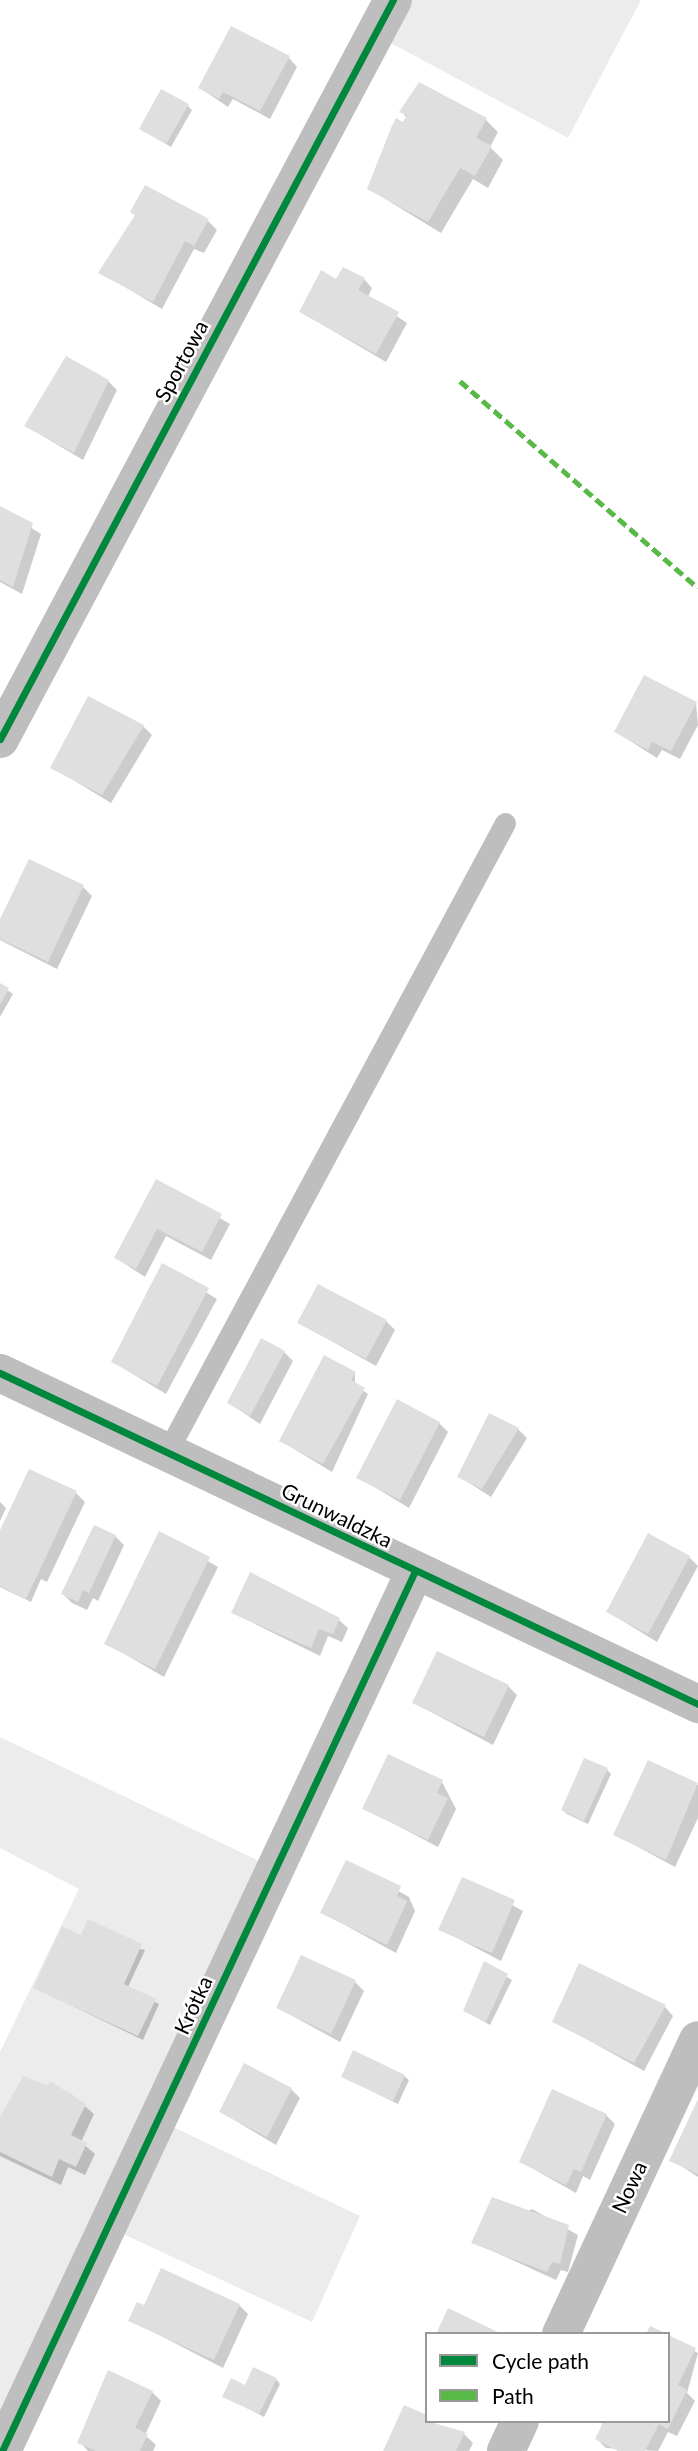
<!DOCTYPE html>
<html>
<head>
<meta charset="utf-8">
<style>
	body { margin:0 }
	#map { position:relative; width:698px; height:2451px; overflow:hidden; background:#fff; font-family:Lato,sans-serif }
	div>[style] { position:absolute }
	.green>* { inset:0; background:#ececec }
	.shadow>* { inset:0; background:#0003 }
	.building>* { inset:0; background:#dfdfdf }
	.lane>* { height:21px; margin:-10.5px; padding:0 10.5px; transform-origin:10.5px; border-radius:10.5px; background:#bebebe }
	.street>* { height:38px; margin:-19px; padding:0 19px; transform-origin:19px; border-radius:19px; background:#bebebe }
	.quiet>* { height:5px; margin-top:-2.5px; transform-origin:0; background:repeating-linear-gradient(90deg,#58b947 0 10px,transparent 0 15px) }
	.cycleway>* { height:7px; margin:-3.5px; padding:0 3.5px; transform-origin:3.5px; border-radius:3.5px; background:#00873e }
	span { translate:-50% -50%; white-space:nowrap; text-align:center; line-height:1.15; -webkit-text-stroke:5px #fff; paint-order:stroke }
	.street-label { font-size:21px; color:#000 }
	.legend { position:absolute; left:425px; top:2332px; width:245px; height:91px; box-sizing:border-box; background:#fff; border:2px solid #999; margin:0; padding:9px 12px; list-style:none; font-size:21px; color:#000 }
	.legend li { display:flex; align-items:center; gap:14px; height:35px }
	.legend b { width:35px; border:2px solid #999 }
</style>
</head>
<body>
<div id="map">
	<div class="green">
		<div style="clip-path:polygon(393px 0,641px 0,568px 138px,374px 34px)"></div>
		<div style="clip-path:polygon(0 1737px,276px 1869px,169px 2125px,360px 2216px,312px 2322px,108px 2227px,0 2451px,0 2052px,79px 1889px,0 1848px)"></div>
	</div>
	<div class="shadow">
		<div style="clip-path:polygon(289px 58px,297px 67px,270px 119px,233px 99px,228px 107px,200px 88px)"></div>
		<div style="clip-path:polygon(188px 106px,192px 110px,171px 147px,141px 129px)"></div>
		<div style="clip-path:polygon(402px 112px,486px 120px,498px 132px,490px 147px,503px 160px,488px 188px,473px 179px,441px 233px,369px 189px,407px 118px)"></div>
		<div style="clip-path:polygon(208px 221px,217px 230px,204px 253px,194px 249px,162px 309px,100px 272px)"></div>
		<div style="clip-path:polygon(364px 279px,372px 288px,368px 297px,407px 323px,386px 362px,301px 312px,337px 281px)"></div>
		<div style="clip-path:polygon(108px 381px,117px 390px,83px 460px,26px 426px)"></div>
		<div style="clip-path:polygon(0 508px,41px 534px,22px 594px,0 582px)"></div>
		<div style="clip-path:polygon(696px 703px,698px 725px,680px 759px,662px 750px,657px 758px,616px 732px)"></div>
		<div style="clip-path:polygon(143px 726px,152px 735px,111px 803px,52px 767px)"></div>
		<div style="clip-path:polygon(83px 887px,92px 896px,57px 969px,0 940px,0 923px)"></div>
		<div style="clip-path:polygon(0 985px,13px 994px,0 1017px)"></div>
		<div style="clip-path:polygon(157px 1181px,230px 1224px,211px 1260px,166px 1236px,145px 1277px,116px 1258px)"></div>
		<div style="clip-path:polygon(163px 1266px,217px 1299px,166px 1394px,113px 1362px)"></div>
		<div style="clip-path:polygon(386px 1321px,395px 1330px,376px 1366px,299px 1323px)"></div>
		<div style="clip-path:polygon(284px 1352px,293px 1361px,260px 1424px,229px 1403px)"></div>
		<div style="clip-path:polygon(355px 1373px,355px 1385px,368px 1394px,332px 1472px,281px 1441px)"></div>
		<div style="clip-path:polygon(439px 1423px,448px 1432px,409px 1508px,358px 1477px)"></div>
		<div style="clip-path:polygon(518px 1429px,527px 1438px,491px 1497px,460px 1477px)"></div>
		<div style="clip-path:polygon(76px 1493px,85px 1502px,47px 1582px,41px 1579px,31px 1602px,0 1587px,0 1534px)"></div>
		<div style="clip-path:polygon(0 1502px,6px 1508px,0 1521px)"></div>
		<div style="clip-path:polygon(160px 1533px,218px 1567px,164px 1677px,106px 1643px)"></div>
		<div style="clip-path:polygon(115px 1536px,124px 1545px,98px 1601px,93px 1598px,87px 1610px,72px 1603px,63px 1594px)"></div>
		<div style="clip-path:polygon(689px 1557px,698px 1566px,657px 1642px,608px 1612px)"></div>
		<div style="clip-path:polygon(233px 1613px,339px 1620px,348px 1628px,342px 1642px,328px 1636px,320px 1656px)"></div>
		<div style="clip-path:polygon(508px 1686px,517px 1695px,493px 1745px,414px 1703px)"></div>
		<div style="clip-path:polygon(649px 1763px,698px 1785px,698px 1818px,675px 1867px,616px 1835px)"></div>
		<div style="clip-path:polygon(607px 1770px,611px 1774px,588px 1824px,567px 1814px,563px 1810px)"></div>
		<div style="clip-path:polygon(442px 1782px,456px 1809px,438px 1847px,364px 1808px)"></div>
		<div style="clip-path:polygon(347px 1862px,409px 1897px,415px 1911px,396px 1953px,323px 1913px)"></div>
		<div style="clip-path:polygon(463px 1879px,523px 1911px,501px 1961px,440px 1929px)"></div>
		<div style="clip-path:polygon(82px 1937px,145px 1950px,128px 1987px,159px 2004px,143px 2040px,35px 1988px)"></div>
		<div style="clip-path:polygon(485px 1964px,512px 1980px,490px 2025px,465px 2011px)"></div>
		<div style="clip-path:polygon(355px 1982px,364px 1991px,340px 2042px,278px 2008px)"></div>
		<div style="clip-path:polygon(665px 2007px,673px 2016px,644px 2071px,554px 2021px)"></div>
		<div style="clip-path:polygon(404px 2076px,409px 2080px,398px 2104px,343px 2077px)"></div>
		<div style="clip-path:polygon(24px 2078px,71px 2094px,94px 2114px,81px 2142px,95px 2154px,85px 2175px,68px 2167px,61px 2185px,0 2156px,0 2119px)"></div>
		<div style="clip-path:polygon(291px 2089px,300px 2098px,276px 2145px,221px 2112px)"></div>
		<div style="clip-path:polygon(698px 2103px,698px 2177px,672px 2160px)"></div>
		<div style="clip-path:polygon(606px 2115px,615px 2124px,590px 2180px,583px 2176px,576px 2193px,521px 2162px)"></div>
		<div style="clip-path:polygon(532px 2209px,578px 2235px,568px 2272px,561px 2270px,556px 2280px,473px 2242px)"></div>
		<div style="clip-path:polygon(239px 2305px,248px 2314px,223px 2368px,130px 2320px,144px 2307px)"></div>
		<div style="clip-path:polygon(668px 2337px,698px 2353px,687px 2393px,695px 2401px,677px 2436px,668px 2432px,658px 2451px,606px 2448px,597px 2439px,603px 2421px,668px 2421px)"></div>
		<div style="clip-path:polygon(276px 2379px,280px 2384px,264px 2417px,224px 2396px)"></div>
		<div style="clip-path:polygon(152px 2392px,161px 2401px,145px 2435px,156px 2445px,153px 2451px,88px 2451px,80px 2442px)"></div>
		<div style="clip-path:polygon(427px 2421px,464px 2434px,473px 2443px,469px 2451px,385px 2451px)"></div>
	</div>
	<div class="building">
		<div style="clip-path:polygon(231px 26px,290px 56px,260px 111px,223px 92px,219px 99px,198px 88px)"></div>
		<div style="clip-path:polygon(419px 82px,487px 118px,476px 138px,492px 146px,475px 176px,460px 168px,428px 222px,367px 189px,391px 128px,396px 118px,403px 122px,407px 115px,399px 112px)"></div>
		<div style="clip-path:polygon(161px 89px,189px 104px,166px 144px,139px 129px)"></div>
		<div style="clip-path:polygon(145px 185px,209px 219px,194px 246px,185px 241px,153px 302px,98px 273px,135px 215px,130px 212px)"></div>
		<div style="clip-path:polygon(343px 267px,365px 278px,358px 290px,399px 312px,376px 354px,299px 312px,321px 270px,336px 279px)"></div>
		<div style="clip-path:polygon(66px 356px,109px 380px,74px 453px,24px 426px)"></div>
		<div style="clip-path:polygon(0 506px,33px 523px,13px 587px,0 580px)"></div>
		<div style="clip-path:polygon(644px 675px,697px 702px,671px 751px,652px 742px,648px 750px,614px 732px)"></div>
		<div style="clip-path:polygon(88px 696px,144px 725px,102px 795px,50px 768px)"></div>
		<div style="clip-path:polygon(29px 859px,84px 885px,48px 962px,0 939px,0 919px)"></div>
		<div style="clip-path:polygon(0 983px,9px 988px,0 1005px)"></div>
		<div style="clip-path:polygon(156px 1179px,222px 1214px,202px 1252px,157px 1229px,136px 1269px,114px 1258px)"></div>
		<div style="clip-path:polygon(162px 1263px,209px 1288px,157px 1386px,111px 1362px)"></div>
		<div style="clip-path:polygon(318px 1284px,387px 1320px,366px 1359px,297px 1323px)"></div>
		<div style="clip-path:polygon(261px 1338px,285px 1351px,250px 1416px,227px 1403px)"></div>
		<div style="clip-path:polygon(324px 1355px,356px 1372px,351px 1380px,365px 1388px,323px 1464px,279px 1441px)"></div>
		<div style="clip-path:polygon(397px 1399px,440px 1422px,400px 1500px,356px 1478px)"></div>
		<div style="clip-path:polygon(489px 1413px,519px 1428px,482px 1489px,457px 1477px)"></div>
		<div style="clip-path:polygon(29px 1469px,77px 1491px,26px 1599px,0 1586px,0 1530px)"></div>
		<div style="clip-path:polygon(94px 1525px,116px 1535px,89px 1593px,83px 1590px,78px 1602px,61px 1594px)"></div>
		<div style="clip-path:polygon(159px 1531px,210px 1557px,155px 1669px,104px 1644px)"></div>
		<div style="clip-path:polygon(648px 1533px,690px 1556px,648px 1634px,606px 1612px)"></div>
		<div style="clip-path:polygon(250px 1572px,340px 1618px,333px 1634px,319px 1629px,311px 1648px,231px 1613px)"></div>
		<div style="clip-path:polygon(437px 1651px,509px 1685px,484px 1737px,412px 1703px)"></div>
		<div style="clip-path:polygon(388px 1754px,443px 1780px,437px 1793px,448px 1798px,428px 1840px,362px 1809px)"></div>
		<div style="clip-path:polygon(584px 1758px,608px 1768px,584px 1821px,561px 1810px)"></div>
		<div style="clip-path:polygon(648px 1760px,698px 1783px,666px 1860px,613px 1835px)"></div>
		<div style="clip-path:polygon(346px 1860px,401px 1886px,397px 1896px,407px 1901px,387px 1945px,320px 1913px)"></div>
		<div style="clip-path:polygon(462px 1877px,515px 1900px,492px 1953px,438px 1930px)"></div>
		<div style="clip-path:polygon(88px 1919px,142px 1944px,124px 1984px,156px 1999px,138px 2036px,33px 1988px,62px 1926px,81px 1935px)"></div>
		<div style="clip-path:polygon(301px 1955px,356px 1980px,331px 2034px,276px 2008px)"></div>
		<div style="clip-path:polygon(484px 1961px,508px 1974px,486px 2022px,463px 2011px)"></div>
		<div style="clip-path:polygon(579px 1963px,666px 2005px,634px 2063px,552px 2022px)"></div>
		<div style="clip-path:polygon(353px 2050px,405px 2075px,393px 2101px,341px 2077px)"></div>
		<div style="clip-path:polygon(244px 2063px,292px 2088px,267px 2137px,219px 2112px)"></div>
		<div style="clip-path:polygon(23px 2076px,48px 2086px,50px 2081px,86px 2104px,71px 2135px,87px 2143px,76px 2167px,59px 2159px,52px 2177px,0 2152px,0 2117px)"></div>
		<div style="clip-path:polygon(552px 2089px,607px 2114px,581px 2172px,574px 2169px,566px 2185px,519px 2162px)"></div>
		<div style="clip-path:polygon(698px 2099px,698px 2174px,669px 2161px)"></div>
		<div style="clip-path:polygon(492px 2197px,569px 2225px,560px 2264px,552px 2262px,547px 2272px,471px 2243px)"></div>
		<div style="clip-path:polygon(161px 2268px,240px 2304px,214px 2360px,128px 2321px,137px 2302px,144px 2305px)"></div>
		<div style="clip-path:polygon(448px 2308px,502px 2334px,436px 2334px)"></div>
		<div style="clip-path:polygon(650px 2326px,667px 2334px,646px 2334px)"></div>
		<div style="clip-path:polygon(668px 2335px,696px 2348px,678px 2385px,687px 2390px,668px 2429px,659px 2424px,645px 2451px,618px 2451px,595px 2439px,604px 2421px,668px 2421px)"></div>
		<div style="clip-path:polygon(253px 2367px,277px 2378px,259px 2414px,222px 2397px,231px 2378px,245px 2385px)"></div>
		<div style="clip-path:polygon(108px 2370px,153px 2391px,135px 2428px,148px 2434px,140px 2451px,96px 2451px,77px 2443px)"></div>
		<div style="clip-path:polygon(404px 2405px,427px 2415px,427px 2421px,465px 2432px,456px 2451px,383px 2451px)"></div>
	</div>
	<div class="lane">
		<div style="left:167px;top:1452px;width:714px;rotate:-61.75deg"></div>
	</div>
	<div class="street">
		<div style="left:0;top:739px;width:837px;rotate:-62deg"></div>
		<div style="left:0;top:1373px;width:773px;rotate:25.37deg"></div>
		<div style="left:561px;top:2334px;width:324px;rotate:-65deg"></div>
		<div style="left:2px;top:2451px;width:970px;rotate:-64.86deg"></div>
		<div style="left:506px;top:2451px;width:33px;rotate:-65deg"></div>
	</div>
	<div class="quiet">
		<div style="left:460px;top:381px;width:315px;rotate:41deg"></div>
	</div>
	<div class="cycleway">
		<div style="left:0;top:739px;width:837px;rotate:-62deg"></div>
		<div style="left:0;top:1373px;width:773px;rotate:25.37deg"></div>
		<div style="left:2px;top:2451px;width:970px;rotate:-64.86deg"></div>
	</div>
	<div class="street-label">
		<span style="left:181px;top:361px;rotate:-62deg">Sportowa</span>
		<span style="left:337px;top:1515px;rotate:26deg">Grunwaldzka</span>
		<span style="left:193px;top:2005px;rotate:-65deg">Krótka</span>
		<span style="left:629px;top:2187px;rotate:-65deg">Nowa</span>
	</div>
	<ul class="legend">
	<li><b style="height:9px;background:#00873e"></b>Cycle path</li>
	<li><b style="height:9px;background:#58b947"></b>Path</li>
	</ul>
</div>
</body>
</html>
